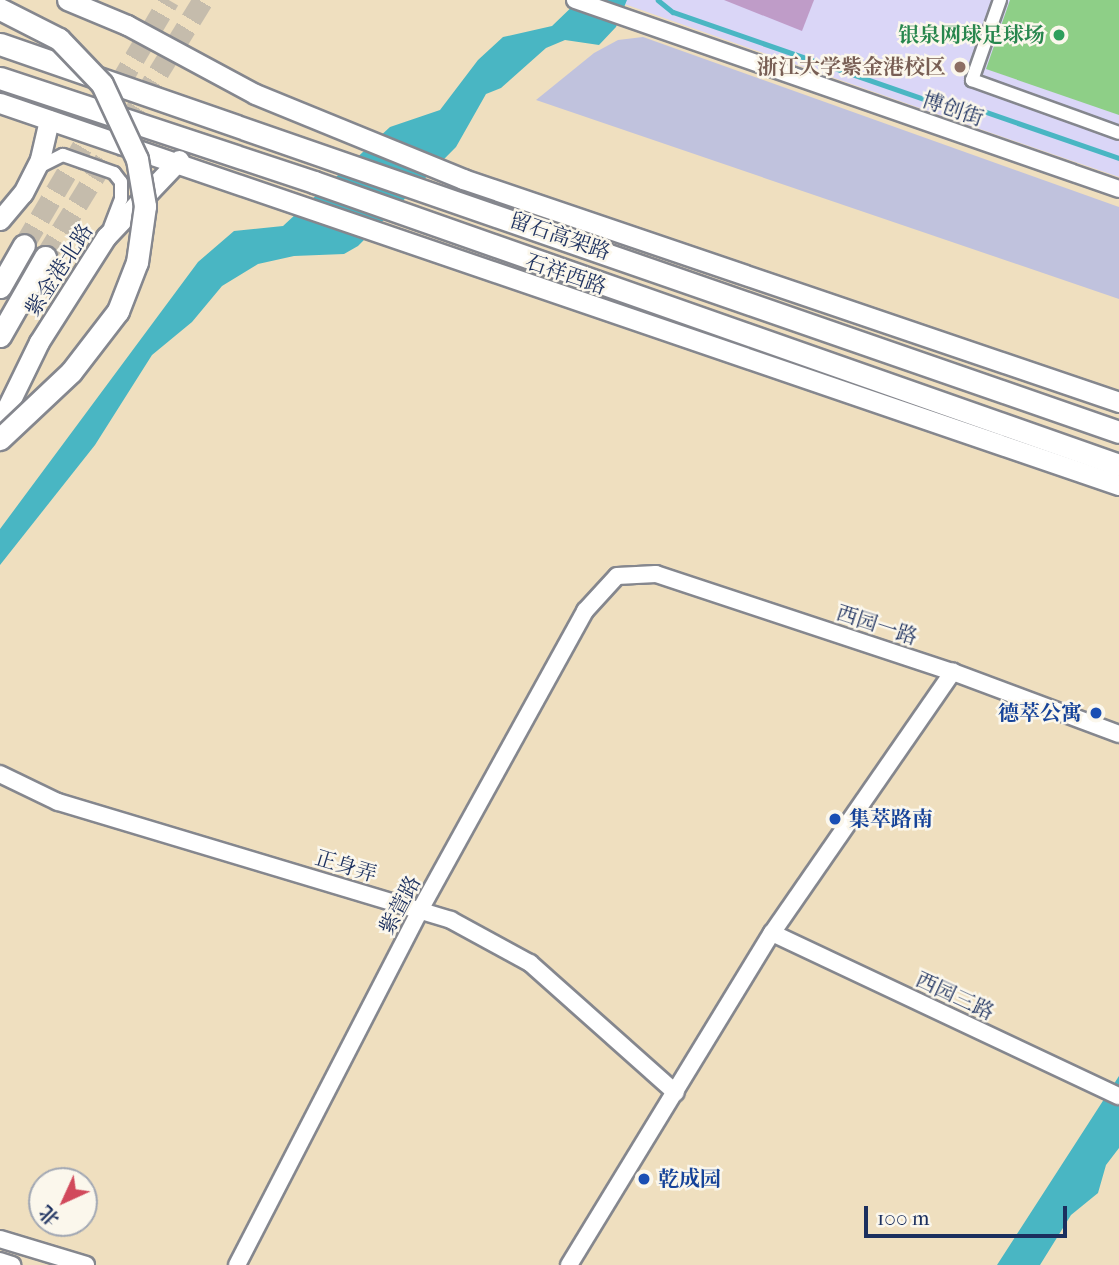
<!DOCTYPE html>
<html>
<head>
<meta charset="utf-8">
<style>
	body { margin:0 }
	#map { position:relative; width:1119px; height:1265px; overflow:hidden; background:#efdfbf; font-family:"IM FELL French Canon","Noto Serif SC",serif }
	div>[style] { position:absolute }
	.built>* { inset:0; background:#dad6f7 }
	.industrial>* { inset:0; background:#c0c2dd }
	.green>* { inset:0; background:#8ecf87 }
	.water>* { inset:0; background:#49b6c3 }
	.stream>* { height:4.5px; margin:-2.25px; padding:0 2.25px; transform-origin:2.25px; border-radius:2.25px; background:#49b6c3 }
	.building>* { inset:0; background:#bf9cc8 }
	.highway-tunnel>* { height:21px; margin-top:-10.5px; transform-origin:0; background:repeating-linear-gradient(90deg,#c5bcac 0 21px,transparent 0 31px) }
	.roads { filter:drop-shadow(2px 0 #85878e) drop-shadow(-2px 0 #85878e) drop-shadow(0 2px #85878e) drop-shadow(0 -2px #85878e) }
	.street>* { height:12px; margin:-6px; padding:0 6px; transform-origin:6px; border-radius:6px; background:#fff }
	.secondary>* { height:16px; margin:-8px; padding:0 8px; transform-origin:8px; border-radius:8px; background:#fff }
	.primary>* { height:19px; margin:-9.5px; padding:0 9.5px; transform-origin:9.5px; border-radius:9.5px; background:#fff }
	.highway>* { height:21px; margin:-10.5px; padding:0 10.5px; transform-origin:10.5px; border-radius:10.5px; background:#fff }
	.bridges { filter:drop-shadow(2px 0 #85878e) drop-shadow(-2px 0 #85878e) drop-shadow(0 2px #85878e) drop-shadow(0 -2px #85878e) }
	.highway-bridge>* { height:21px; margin:-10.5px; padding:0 10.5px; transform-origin:10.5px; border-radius:10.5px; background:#fff }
	.dots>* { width:19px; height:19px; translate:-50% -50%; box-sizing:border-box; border:4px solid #fbf7ec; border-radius:50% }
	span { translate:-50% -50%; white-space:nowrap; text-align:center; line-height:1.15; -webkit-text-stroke:5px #fbf7ec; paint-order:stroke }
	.leisure-label { font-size:21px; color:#27864d; font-weight:700 }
	.right { translate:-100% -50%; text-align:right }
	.education-label { font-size:21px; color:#785e54; font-weight:700 }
	.street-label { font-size:21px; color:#1b2f5e }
	.transit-label { font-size:21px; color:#164399; font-weight:700 }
	.left { translate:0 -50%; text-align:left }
	.north { position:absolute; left:28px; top:1167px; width:70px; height:70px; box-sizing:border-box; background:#fbf7ec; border:2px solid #a1a7b3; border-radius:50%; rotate:225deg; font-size:19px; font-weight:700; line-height:28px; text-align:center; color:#1b2f5e }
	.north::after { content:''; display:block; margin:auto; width:24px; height:32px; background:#d1495b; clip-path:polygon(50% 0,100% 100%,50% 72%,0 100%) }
	.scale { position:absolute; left:864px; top:1206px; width:203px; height:32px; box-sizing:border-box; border:4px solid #1b2f5e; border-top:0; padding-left:9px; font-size:21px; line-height:24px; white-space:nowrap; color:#1b2f5e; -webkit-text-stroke:5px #fbf7ec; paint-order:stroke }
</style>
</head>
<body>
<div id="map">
	<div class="built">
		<div style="clip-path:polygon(613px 0,1119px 0,1119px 177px,948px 118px)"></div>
	</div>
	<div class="industrial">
		<div style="clip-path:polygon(643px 37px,1119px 207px,1119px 299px,536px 100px,594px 53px,618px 40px)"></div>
	</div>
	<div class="green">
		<div style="clip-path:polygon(1010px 0,1119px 0,1119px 115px,986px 69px)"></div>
	</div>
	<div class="water">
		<div style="clip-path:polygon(579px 0,627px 0,616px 27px,599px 45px,565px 40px,546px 48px,501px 88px,486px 94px,456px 147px,358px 246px,344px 254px,294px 256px,258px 264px,222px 286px,192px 322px,152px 355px,95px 445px,0 565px,0 529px,198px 262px,234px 231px,283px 226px,390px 127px,440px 110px,478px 60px,503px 37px,552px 26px)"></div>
		<div style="clip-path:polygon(1119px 1076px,1119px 1148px,1106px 1165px,1098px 1193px,1071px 1215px,1040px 1265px,997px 1265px)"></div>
	</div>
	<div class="stream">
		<div style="left:658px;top:0;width:19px;rotate:39deg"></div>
		<div style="left:673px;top:12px;width:281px;rotate:19.1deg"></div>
		<div style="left:938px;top:104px;width:28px;rotate:2deg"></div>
		<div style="left:966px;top:105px;width:162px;rotate:19.1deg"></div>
	</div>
	<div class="building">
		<div style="clip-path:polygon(724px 0,814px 0,802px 31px)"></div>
	</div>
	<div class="highway-tunnel">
		<div style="left:24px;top:245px;width:285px;rotate:-59.4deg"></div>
		<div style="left:45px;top:257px;width:302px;rotate:-58.4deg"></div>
	</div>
	<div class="roads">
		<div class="street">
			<div style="left:1000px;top:0;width:85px;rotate:109.3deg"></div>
			<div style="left:972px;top:80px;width:156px;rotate:19.8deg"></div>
			<div style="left:37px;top:168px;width:29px;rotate:-27deg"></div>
			<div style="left:63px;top:155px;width:54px;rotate:19.4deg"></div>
			<div style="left:114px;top:173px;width:11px;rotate:52deg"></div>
			<div style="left:121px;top:182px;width:17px;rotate:90deg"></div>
			<div style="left:121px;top:199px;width:30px;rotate:111deg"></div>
		</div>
		<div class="secondary">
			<div style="left:575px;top:0;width:576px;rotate:19.16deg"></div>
			<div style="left:0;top:774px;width:64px;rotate:25.8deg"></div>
			<div style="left:58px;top:802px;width:410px;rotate:16.7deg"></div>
			<div style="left:451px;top:920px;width:90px;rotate:28.6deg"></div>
			<div style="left:530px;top:963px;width:195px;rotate:41.7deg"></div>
			<div style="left:772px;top:933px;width:383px;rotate:25.2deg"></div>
			<div style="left:0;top:1239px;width:90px;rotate:16.8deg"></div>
			<div style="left:0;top:1261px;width:13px;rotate:18deg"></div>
			<div style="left:237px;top:1265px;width:399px;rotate:-62.7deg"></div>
			<div style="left:420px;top:910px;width:342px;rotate:-61.1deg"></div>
			<div style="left:585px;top:611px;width:47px;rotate:-47.6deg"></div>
			<div style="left:617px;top:576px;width:39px;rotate:-3deg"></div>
			<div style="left:656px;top:574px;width:313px;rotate:18.3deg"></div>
			<div style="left:953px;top:672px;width:177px;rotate:20.5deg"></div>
			<div style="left:569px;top:1265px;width:389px;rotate:-58.6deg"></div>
			<div style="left:772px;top:933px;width:318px;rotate:-55.3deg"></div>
		</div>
		<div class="primary">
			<div style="left:67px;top:0;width:65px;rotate:22.6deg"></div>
			<div style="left:127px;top:25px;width:145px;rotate:28.3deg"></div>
			<div style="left:255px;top:94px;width:225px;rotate:22.2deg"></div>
			<div style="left:463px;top:179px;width:693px;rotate:18.77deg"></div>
			<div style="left:0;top:103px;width:1182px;rotate:18.85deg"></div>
			<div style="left:0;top:220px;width:35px;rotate:-50deg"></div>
			<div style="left:23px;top:193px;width:38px;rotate:-63deg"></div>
			<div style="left:40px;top:159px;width:40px;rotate:-77deg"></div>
			<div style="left:0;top:422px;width:89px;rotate:-64deg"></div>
			<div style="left:39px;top:342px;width:125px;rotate:-57.5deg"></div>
			<div style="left:106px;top:237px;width:106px;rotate:-46.5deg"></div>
		</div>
		<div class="highway">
			<div style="left:0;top:44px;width:1184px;rotate:19.12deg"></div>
			<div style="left:0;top:78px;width:331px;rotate:18.3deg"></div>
			<div style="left:314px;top:182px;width:853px;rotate:19.37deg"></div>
			<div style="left:0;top:287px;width:48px;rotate:-60.3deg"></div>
			<div style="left:0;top:336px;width:91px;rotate:-60.3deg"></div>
		</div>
	</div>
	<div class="bridges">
		<div class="highway-bridge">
			<div style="left:0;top:9px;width:66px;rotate:27deg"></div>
			<div style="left:59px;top:39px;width:62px;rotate:46.3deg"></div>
			<div style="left:102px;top:84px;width:83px;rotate:65deg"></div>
			<div style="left:137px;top:159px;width:48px;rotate:80.3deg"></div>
			<div style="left:145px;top:206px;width:57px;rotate:98.1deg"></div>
			<div style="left:137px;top:262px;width:53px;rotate:111.2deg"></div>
			<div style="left:118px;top:311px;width:77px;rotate:127.6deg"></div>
			<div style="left:71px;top:372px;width:98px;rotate:136.7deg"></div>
		</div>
	</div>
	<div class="dots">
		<div style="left:1059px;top:35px;background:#2e9e5b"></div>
		<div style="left:960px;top:67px;background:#8d6e63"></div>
		<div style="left:1096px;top:713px;background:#1a4fb4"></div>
		<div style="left:835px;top:819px;background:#1a4fb4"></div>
		<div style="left:644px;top:1179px;background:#1a4fb4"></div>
	</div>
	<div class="leisure-label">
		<span class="right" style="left:1045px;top:35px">银泉网球足球场</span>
	</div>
	<div class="education-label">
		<span class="right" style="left:946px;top:67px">浙江大学紫金港校区</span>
	</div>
	<div class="street-label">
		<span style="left:953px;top:109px;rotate:19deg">博创街</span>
		<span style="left:560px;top:236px;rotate:19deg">留石高架路</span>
		<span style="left:59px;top:270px;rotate:-57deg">紫金港北路</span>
		<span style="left:566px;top:274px;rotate:19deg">石祥西路</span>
		<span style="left:877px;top:625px;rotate:18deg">西园一路</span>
		<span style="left:346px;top:866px;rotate:17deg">正身弄</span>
		<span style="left:400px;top:905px;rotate:-62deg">紫萱路</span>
		<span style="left:955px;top:996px;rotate:25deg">西园三路</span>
	</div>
	<div class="transit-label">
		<span class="right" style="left:1082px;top:713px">德萃公寓</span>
		<span class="left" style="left:849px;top:819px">集萃路南</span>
		<span class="left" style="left:658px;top:1179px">乾成园</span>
	</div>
	<div class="north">北</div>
	<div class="scale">100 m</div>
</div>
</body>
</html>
